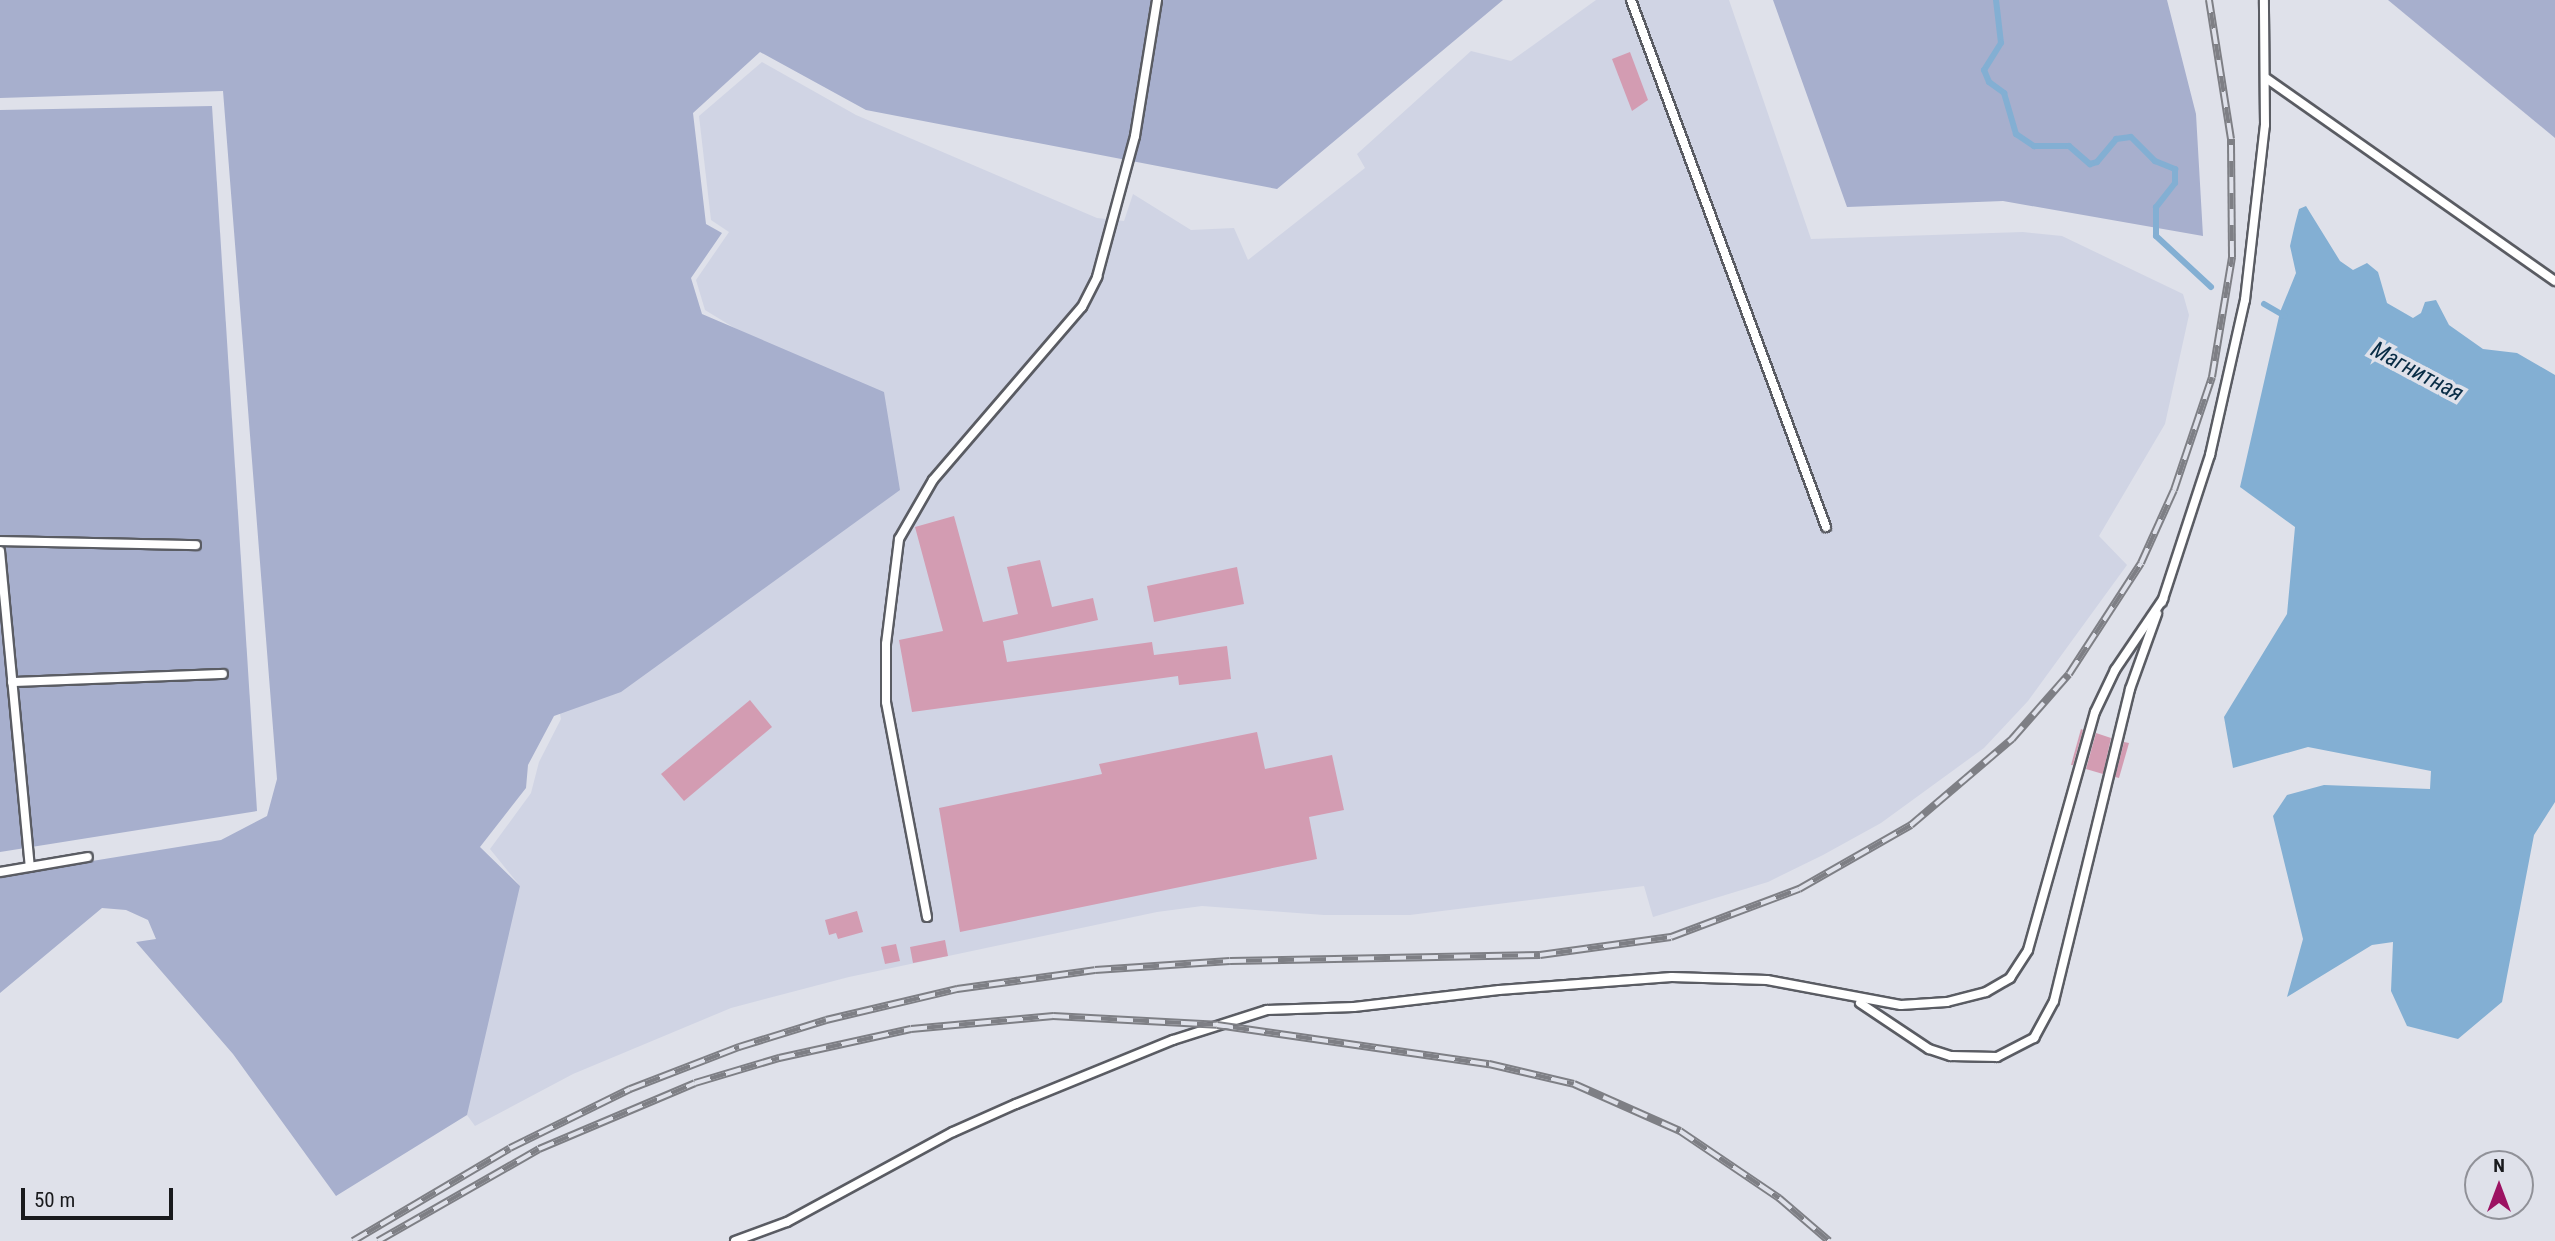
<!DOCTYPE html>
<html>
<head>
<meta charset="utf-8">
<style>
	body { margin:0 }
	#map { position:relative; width:2555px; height:1241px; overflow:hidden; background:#dfe1ea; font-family:"Roboto Condensed",sans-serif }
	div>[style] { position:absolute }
	.built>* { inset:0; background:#d0d4e4 }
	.green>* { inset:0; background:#a7afcd }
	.water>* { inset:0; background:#83afd3 }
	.stream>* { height:6px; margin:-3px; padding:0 3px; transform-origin:3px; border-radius:3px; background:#83afd3 }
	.building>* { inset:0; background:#d39cb2 }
	.roads { filter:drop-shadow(2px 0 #5a5c63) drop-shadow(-2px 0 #5a5c63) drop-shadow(0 2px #5a5c63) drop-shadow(0 -2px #5a5c63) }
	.lane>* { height:8px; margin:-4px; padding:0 4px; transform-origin:4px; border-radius:4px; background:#fff }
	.rail>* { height:8px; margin-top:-4px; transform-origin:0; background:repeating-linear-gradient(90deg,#dfe1ea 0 16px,#7e7f85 0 32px); box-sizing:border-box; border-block:2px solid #7e7f85 }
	span { translate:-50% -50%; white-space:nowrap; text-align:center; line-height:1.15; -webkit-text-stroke:7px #dfe1ea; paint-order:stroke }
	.water-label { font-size:23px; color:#082c45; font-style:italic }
	.north { position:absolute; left:2464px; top:1150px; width:70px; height:70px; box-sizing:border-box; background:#dfe1ea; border:2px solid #909198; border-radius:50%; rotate:0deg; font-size:19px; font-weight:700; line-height:28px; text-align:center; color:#191a1d }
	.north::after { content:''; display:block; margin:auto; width:24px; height:32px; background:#9c1262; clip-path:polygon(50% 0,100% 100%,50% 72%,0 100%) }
	.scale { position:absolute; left:21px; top:1188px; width:152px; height:32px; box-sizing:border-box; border:4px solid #191a1d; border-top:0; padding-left:9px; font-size:21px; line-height:24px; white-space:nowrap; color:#191a1d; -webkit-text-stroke:5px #dfe1ea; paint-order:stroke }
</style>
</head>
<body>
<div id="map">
	<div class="built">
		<div style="clip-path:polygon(1596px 0,1729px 0,1811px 239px,2023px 232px,2062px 236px,2183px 294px,2189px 315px,2165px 424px,2099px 536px,2127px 565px,2028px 701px,1984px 748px,1881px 823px,1823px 855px,1768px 882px,1653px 917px,1644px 886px,1410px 915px,1324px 915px,1202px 906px,1157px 912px,849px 977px,731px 1008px,573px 1074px,475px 1126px,398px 1021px,520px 886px,490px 849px,531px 793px,539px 762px,561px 719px,536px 591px,746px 335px,705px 310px,696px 280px,729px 232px,711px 220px,699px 116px,762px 62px,856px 115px,1097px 218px,1124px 221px,1133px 194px,1191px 230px,1234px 228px,1248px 260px,1365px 168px,1357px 154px,1471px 51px,1511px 61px)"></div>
	</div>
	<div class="green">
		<div style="clip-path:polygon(0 0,1503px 0,1277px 189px,866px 110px,760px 52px,693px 113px,706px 224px,722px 233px,691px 278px,702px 314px,884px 392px,900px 490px,621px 692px,554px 716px,528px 765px,526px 788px,480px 847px,520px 886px,467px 1115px,336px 1196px,233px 1054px,136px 942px,156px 939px,148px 920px,126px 910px,102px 908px,0 993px,0 876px,221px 840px,267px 816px,277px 779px,223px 91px,0 98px)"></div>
		<div style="clip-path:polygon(1773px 0,2167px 0,2196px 114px,2203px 236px,2003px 201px,1847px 207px)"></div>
		<div style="clip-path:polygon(2388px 0,2555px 0,2555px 138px)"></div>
		<div style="clip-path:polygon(212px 106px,257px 811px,0 852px,0 110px)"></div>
	</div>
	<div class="water">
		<div style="clip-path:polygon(2306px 206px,2340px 261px,2353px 270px,2367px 263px,2378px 272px,2387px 303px,2413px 318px,2421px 313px,2425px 302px,2436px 300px,2449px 325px,2483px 349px,2517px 353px,2555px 375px,2555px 802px,2534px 835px,2502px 1002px,2458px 1039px,2407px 1026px,2391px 991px,2393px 942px,2372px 945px,2287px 997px,2303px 939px,2273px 816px,2287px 795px,2324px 785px,2430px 789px,2431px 771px,2308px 747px,2233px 768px,2224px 717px,2287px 614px,2295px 527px,2240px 487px,2280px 312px,2296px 273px,2290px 246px,2295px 224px,2299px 209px)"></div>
	</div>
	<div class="stream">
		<div style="left:1996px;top:0;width:43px;rotate:83.4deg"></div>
		<div style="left:2001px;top:43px;width:32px;rotate:122deg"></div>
		<div style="left:1984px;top:70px;width:13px;rotate:67deg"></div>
		<div style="left:1989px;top:82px;width:19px;rotate:36deg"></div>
		<div style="left:2004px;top:93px;width:43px;rotate:73.7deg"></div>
		<div style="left:2016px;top:134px;width:22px;rotate:34deg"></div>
		<div style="left:2034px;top:146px;width:35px"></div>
		<div style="left:2069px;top:146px;width:28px;rotate:41deg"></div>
		<div style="left:2090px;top:164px;width:7px;rotate:-16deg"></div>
		<div style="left:2097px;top:162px;width:30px;rotate:-50deg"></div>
		<div style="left:2116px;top:139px;width:15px;rotate:-8deg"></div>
		<div style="left:2131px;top:137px;width:34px;rotate:45deg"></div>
		<div style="left:2155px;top:161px;width:22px;rotate:22deg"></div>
		<div style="left:2175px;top:169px;width:14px;rotate:90deg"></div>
		<div style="left:2175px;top:183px;width:31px;rotate:128deg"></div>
		<div style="left:2156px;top:207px;width:29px;rotate:90deg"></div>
		<div style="left:2156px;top:236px;width:75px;rotate:42.8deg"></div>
		<div style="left:2264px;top:304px;width:24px;rotate:30deg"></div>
	</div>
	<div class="building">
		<div style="clip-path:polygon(1630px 52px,1648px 100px,1632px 111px,1612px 59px)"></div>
		<div style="clip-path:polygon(954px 516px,983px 622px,1018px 614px,1007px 567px,1040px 560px,1052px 607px,1093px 598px,1098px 620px,1003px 641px,1007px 662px,1152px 642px,1154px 655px,1227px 646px,1231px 679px,1179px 685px,1178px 676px,912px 712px,899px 640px,943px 631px,915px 527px)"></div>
		<div style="clip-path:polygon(1237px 567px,1244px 604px,1154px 622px,1147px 586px)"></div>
		<div style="clip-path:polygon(750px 700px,772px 727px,684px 801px,661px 774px)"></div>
		<div style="clip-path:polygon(2081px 729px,2083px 730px,2073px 765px,2071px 765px)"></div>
		<div style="clip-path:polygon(1257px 732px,1265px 769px,1332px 755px,1344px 810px,1309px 817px,1317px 859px,960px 932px,939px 808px,1102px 774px,1099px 764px)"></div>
		<div style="clip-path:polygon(2096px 733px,2111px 738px,2103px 774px,2086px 769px)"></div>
		<div style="clip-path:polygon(2124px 742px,2129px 743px,2119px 778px,2115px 777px)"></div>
		<div style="clip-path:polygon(857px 911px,863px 932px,838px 939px,836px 933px,829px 935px,825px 920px)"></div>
		<div style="clip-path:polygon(945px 940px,948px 956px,913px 963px,910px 947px)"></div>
		<div style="clip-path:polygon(896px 944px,900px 961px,885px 964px,881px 947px)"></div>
	</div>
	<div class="roads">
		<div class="lane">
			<div style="left:1631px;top:0;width:562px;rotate:69.69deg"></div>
			<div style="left:2266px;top:78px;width:353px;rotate:35.1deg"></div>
			<div style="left:0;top:541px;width:196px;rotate:1.2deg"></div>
			<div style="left:0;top:551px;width:317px;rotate:84.6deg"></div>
			<div style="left:2162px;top:602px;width:155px;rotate:-71.9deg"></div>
			<div style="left:2210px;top:455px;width:159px;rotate:-77.3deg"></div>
			<div style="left:2245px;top:300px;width:176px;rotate:-83.5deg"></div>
			<div style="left:2265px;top:125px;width:125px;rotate:-90.5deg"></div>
			<div style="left:12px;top:682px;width:211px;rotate:-2.2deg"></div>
			<div style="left:0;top:872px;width:89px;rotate:-9.7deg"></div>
			<div style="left:927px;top:917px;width:219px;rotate:-100.8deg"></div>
			<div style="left:886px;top:702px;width:58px;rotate:-90deg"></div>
			<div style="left:886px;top:644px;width:106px;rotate:-82.9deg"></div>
			<div style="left:899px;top:539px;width:68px;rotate:-60deg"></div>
			<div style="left:933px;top:480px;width:228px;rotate:-49.3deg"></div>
			<div style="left:1082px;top:307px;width:34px;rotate:-63deg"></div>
			<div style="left:1097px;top:277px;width:146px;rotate:-74.9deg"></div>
			<div style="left:1135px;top:136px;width:138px;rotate:-80.8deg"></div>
			<div style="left:1860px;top:1003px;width:83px;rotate:33.7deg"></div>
			<div style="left:1929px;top:1049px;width:23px;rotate:18deg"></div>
			<div style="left:1951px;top:1056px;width:46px;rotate:1.2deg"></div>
			<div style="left:1997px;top:1057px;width:42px;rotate:-27.2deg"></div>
			<div style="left:2034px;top:1038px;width:42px;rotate:-61.6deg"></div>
			<div style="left:2054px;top:1001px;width:321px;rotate:-76.3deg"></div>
			<div style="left:2130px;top:689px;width:80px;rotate:-70.2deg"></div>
			<div style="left:735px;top:1241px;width:55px;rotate:-20.1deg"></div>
			<div style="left:787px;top:1222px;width:189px;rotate:-28.5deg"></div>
			<div style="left:953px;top:1132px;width:69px;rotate:-24deg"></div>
			<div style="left:1016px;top:1104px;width:170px;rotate:-22.2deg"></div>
			<div style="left:1173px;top:1040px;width:99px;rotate:-17.7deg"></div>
			<div style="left:1267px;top:1010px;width:87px;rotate:-2deg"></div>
			<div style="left:1354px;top:1007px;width:146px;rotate:-6.7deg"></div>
			<div style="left:1499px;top:990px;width:173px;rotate:-4.3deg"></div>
			<div style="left:1672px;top:977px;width:95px;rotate:1.8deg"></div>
			<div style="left:1767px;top:980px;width:136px;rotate:10.6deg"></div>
			<div style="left:1901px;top:1005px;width:46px;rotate:-3.7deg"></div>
			<div style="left:1947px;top:1002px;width:40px;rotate:-14.4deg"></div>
			<div style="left:1986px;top:992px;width:28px;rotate:-30deg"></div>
			<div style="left:2010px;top:978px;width:33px;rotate:-57deg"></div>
			<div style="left:2028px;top:950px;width:247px;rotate:-74.3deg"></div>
			<div style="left:2095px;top:712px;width:47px;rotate:-64.5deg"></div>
			<div style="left:2115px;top:670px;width:86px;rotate:-55.9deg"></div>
		</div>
	</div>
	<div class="rail">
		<div style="left:353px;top:1241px;width:182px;rotate:-30.6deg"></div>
		<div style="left:510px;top:1148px;width:134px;rotate:-26.2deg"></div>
		<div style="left:630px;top:1089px;width:117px;rotate:-21.1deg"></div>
		<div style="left:739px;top:1047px;width:91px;rotate:-17.2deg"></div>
		<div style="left:826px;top:1020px;width:135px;rotate:-13.3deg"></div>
		<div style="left:957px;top:989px;width:139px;rotate:-7.8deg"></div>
		<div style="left:1095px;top:970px;width:135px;rotate:-3.8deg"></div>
		<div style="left:1230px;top:961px;width:310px;rotate:-1.1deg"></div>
		<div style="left:1540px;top:955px;width:132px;rotate:-7.8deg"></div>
		<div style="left:1671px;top:937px;width:137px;rotate:-20.6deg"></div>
		<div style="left:1799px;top:889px;width:129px;rotate:-29.7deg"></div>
		<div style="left:1911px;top:825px;width:133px;rotate:-40.4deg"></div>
		<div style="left:2012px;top:739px;width:86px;rotate:-48.8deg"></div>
		<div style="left:2069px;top:674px;width:132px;rotate:-57deg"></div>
		<div style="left:2141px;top:563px;width:80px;rotate:-65.7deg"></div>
		<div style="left:2174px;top:490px;width:119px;rotate:-71.4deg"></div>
		<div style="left:2212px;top:377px;width:122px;rotate:-80.5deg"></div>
		<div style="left:2232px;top:257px;width:118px;rotate:-90.5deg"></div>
		<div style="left:2231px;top:139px;width:141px;rotate:-99deg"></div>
		<div style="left:378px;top:1241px;width:185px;rotate:-29.7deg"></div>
		<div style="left:539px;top:1149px;width:169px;rotate:-22.9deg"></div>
		<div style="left:695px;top:1083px;width:88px;rotate:-16.6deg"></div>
		<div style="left:779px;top:1058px;width:135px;rotate:-12.4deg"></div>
		<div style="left:911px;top:1029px;width:143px;rotate:-5.2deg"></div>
		<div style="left:1053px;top:1016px;width:164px;rotate:3.1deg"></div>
		<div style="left:1217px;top:1025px;width:275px;rotate:8.2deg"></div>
		<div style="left:1489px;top:1064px;width:87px;rotate:13.2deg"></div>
		<div style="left:1574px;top:1084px;width:116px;rotate:23.9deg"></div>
		<div style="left:1680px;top:1131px;width:120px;rotate:34.1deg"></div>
		<div style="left:1779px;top:1198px;width:66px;rotate:40.7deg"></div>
	</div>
	<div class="water-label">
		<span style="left:2417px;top:372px;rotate:28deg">Магнитная</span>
	</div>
	<div class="north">N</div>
	<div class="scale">50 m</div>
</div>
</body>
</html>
